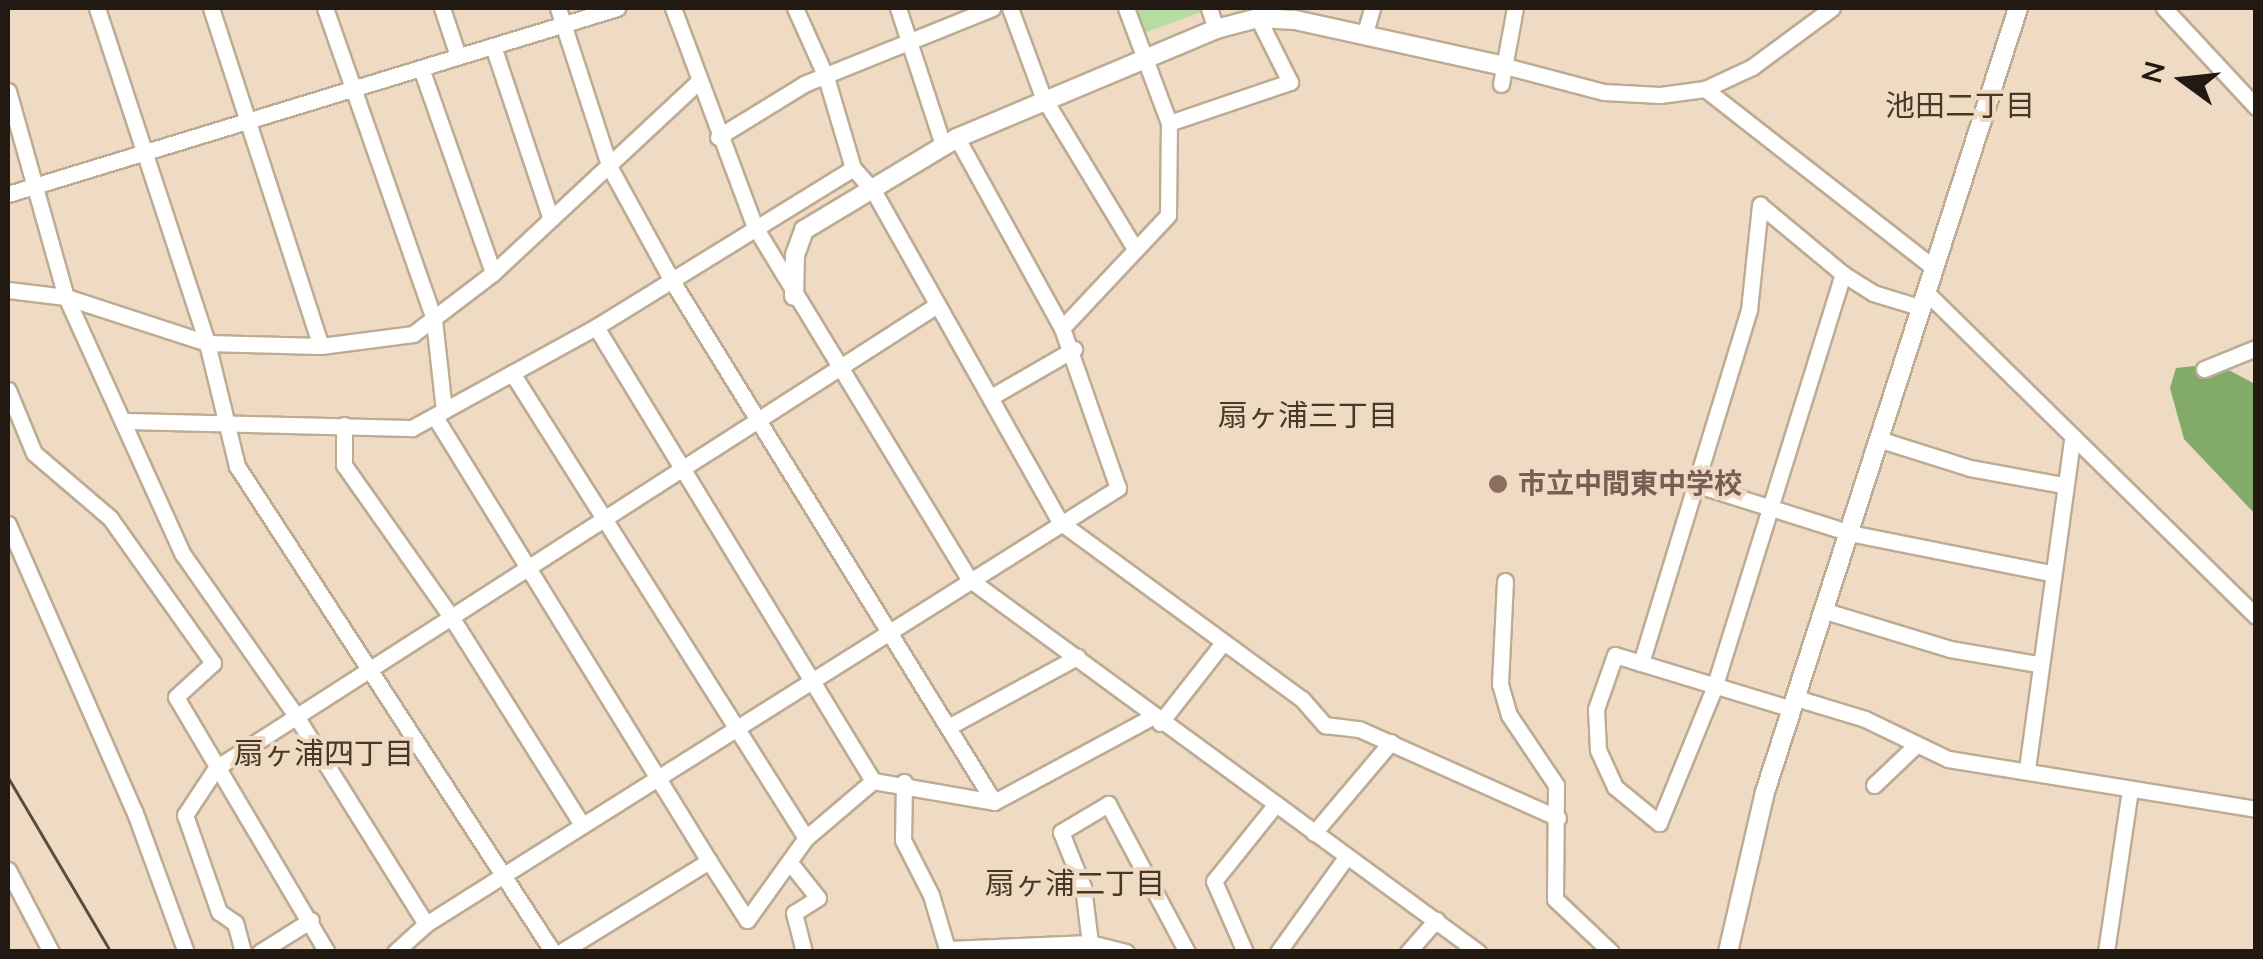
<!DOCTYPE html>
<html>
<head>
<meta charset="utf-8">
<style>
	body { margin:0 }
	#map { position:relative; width:2263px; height:959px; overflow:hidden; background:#efdbc3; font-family:"Nunito Sans","Noto Sans JP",sans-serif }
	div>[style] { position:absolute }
	.green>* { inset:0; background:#b7dca1 }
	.forest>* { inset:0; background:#82aa69 }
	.roads { filter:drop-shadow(2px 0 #beab94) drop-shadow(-2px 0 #beab94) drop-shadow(0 2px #beab94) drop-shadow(0 -2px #beab94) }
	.minor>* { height:15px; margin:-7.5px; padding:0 7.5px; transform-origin:7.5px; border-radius:7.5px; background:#fff }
	.tertiary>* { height:18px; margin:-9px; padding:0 9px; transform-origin:9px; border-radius:9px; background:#fff }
	.tram>* { height:2.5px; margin:-1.25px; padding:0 1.25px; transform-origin:1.25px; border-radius:1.25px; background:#574c40 }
	.dots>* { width:28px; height:28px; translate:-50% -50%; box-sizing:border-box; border:5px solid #efdbc3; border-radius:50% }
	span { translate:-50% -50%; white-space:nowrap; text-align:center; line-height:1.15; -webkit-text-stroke:8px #efdbc3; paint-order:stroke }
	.education-label { font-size:28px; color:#785e54; font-weight:700 }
	.left { translate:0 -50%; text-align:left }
	.neighbourhood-label { font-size:30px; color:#493825 }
	.frame { position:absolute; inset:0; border:10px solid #221a12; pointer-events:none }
	.north { position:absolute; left:2133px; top:30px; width:100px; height:100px; -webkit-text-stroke:8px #efdbc3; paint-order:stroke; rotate:285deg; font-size:28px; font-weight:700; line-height:40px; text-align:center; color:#221a12 }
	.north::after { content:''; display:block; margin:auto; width:35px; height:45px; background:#221a12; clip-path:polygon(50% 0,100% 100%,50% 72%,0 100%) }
</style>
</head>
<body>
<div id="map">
	<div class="green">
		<div style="clip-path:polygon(1133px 8px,1202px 8px,1204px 11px,1141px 34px)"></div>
	</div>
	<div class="forest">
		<div style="clip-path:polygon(2194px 366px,2223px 367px,2255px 384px,2255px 514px,2184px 439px,2170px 388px,2176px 368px)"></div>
	</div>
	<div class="roads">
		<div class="minor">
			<div style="left:97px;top:8px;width:353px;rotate:71.8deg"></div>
			<div style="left:207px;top:343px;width:127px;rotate:76.3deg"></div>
			<div style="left:237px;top:466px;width:580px;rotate:56.97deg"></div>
			<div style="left:211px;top:8px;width:355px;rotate:72deg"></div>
			<div style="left:325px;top:8px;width:330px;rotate:70.7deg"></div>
			<div style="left:434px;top:320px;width:91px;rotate:83.7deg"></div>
			<div style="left:442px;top:8px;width:51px;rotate:71.6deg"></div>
			<div style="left:558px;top:8px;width:168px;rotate:72deg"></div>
			<div style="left:610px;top:168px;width:129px;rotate:61.2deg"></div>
			<div style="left:672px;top:281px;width:612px;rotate:58.28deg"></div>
			<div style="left:673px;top:8px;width:234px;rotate:69.5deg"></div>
			<div style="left:755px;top:227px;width:412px;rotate:58.7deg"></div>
			<div style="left:969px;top:579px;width:631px;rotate:36.23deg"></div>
			<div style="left:795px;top:8px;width:76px;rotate:65.8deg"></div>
			<div style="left:826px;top:77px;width:95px;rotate:73.5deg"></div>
			<div style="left:853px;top:168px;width:30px;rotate:48deg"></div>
			<div style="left:873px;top:190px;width:381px;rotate:60.6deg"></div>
			<div style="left:1060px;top:522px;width:300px;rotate:36.2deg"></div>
			<div style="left:1302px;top:699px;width:35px;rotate:49deg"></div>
			<div style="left:1325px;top:725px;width:34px;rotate:7deg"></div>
			<div style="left:1359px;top:729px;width:218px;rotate:24.1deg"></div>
			<div style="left:898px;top:8px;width:144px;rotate:71.8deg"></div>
			<div style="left:1010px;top:8px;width:95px;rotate:69.7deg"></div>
			<div style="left:1043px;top:97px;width:175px;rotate:58.8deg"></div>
			<div style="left:1126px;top:8px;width:123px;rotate:69.5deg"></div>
			<div style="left:1209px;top:8px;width:22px;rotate:72deg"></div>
			<div style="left:2164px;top:8px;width:135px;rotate:47.1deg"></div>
			<div style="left:1365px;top:33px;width:26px;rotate:-74deg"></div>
			<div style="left:493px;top:46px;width:182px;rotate:71.5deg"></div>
			<div style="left:1505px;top:66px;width:102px;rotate:14.7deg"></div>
			<div style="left:1604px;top:92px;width:56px;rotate:3.1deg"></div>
			<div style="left:1660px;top:95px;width:45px;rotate:-7.6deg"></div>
			<div style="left:1705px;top:89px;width:52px;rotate:-25.1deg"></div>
			<div style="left:1752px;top:67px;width:99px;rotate:-36.4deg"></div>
			<div style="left:421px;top:68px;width:217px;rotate:70.6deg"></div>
			<div style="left:1501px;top:84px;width:77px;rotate:-79.6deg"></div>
			<div style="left:1705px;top:89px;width:291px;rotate:38deg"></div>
			<div style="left:8px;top:91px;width:214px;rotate:74.3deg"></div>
			<div style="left:66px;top:297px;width:281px;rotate:65.6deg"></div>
			<div style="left:182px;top:553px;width:199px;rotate:55deg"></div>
			<div style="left:296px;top:716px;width:245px;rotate:58deg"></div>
			<div style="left:718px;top:137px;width:101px;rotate:-31.6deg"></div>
			<div style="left:804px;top:84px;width:203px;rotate:-22deg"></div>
			<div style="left:957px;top:138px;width:217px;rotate:61.1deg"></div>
			<div style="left:8px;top:194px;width:637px;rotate:-16.98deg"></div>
			<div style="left:8px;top:290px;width:58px;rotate:6.9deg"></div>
			<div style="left:66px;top:297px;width:148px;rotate:18.1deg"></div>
			<div style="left:207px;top:343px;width:114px;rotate:1.5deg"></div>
			<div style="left:321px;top:346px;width:93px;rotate:-7.4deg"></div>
			<div style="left:413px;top:334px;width:101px;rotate:-37.3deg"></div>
			<div style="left:493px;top:273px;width:280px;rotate:-43deg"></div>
			<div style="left:1927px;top:293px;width:461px;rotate:44.5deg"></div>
			<div style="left:596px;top:327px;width:532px;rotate:58.61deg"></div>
			<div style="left:2204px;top:369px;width:56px;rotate:-22deg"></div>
			<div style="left:512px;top:373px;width:550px;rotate:57.7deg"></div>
			<div style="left:8px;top:390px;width:68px;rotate:67.6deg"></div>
			<div style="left:34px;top:453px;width:100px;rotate:40.5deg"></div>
			<div style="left:110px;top:518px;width:178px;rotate:54.6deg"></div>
			<div style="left:213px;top:663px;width:50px;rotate:137.4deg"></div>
			<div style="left:176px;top:697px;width:296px;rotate:59.4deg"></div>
			<div style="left:991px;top:397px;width:96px;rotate:-30deg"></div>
			<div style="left:435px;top:417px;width:522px;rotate:58.32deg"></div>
			<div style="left:125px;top:421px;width:287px;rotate:1.4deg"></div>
			<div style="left:412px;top:428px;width:210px;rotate:-28.8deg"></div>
			<div style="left:596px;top:327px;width:302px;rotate:-31.7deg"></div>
			<div style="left:344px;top:425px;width:40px;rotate:90deg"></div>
			<div style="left:344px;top:465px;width:184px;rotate:54.8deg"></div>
			<div style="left:450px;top:615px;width:248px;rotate:57.8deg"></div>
			<div style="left:1878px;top:439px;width:96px;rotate:17.5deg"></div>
			<div style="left:1970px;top:468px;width:95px;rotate:10.4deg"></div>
			<div style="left:1695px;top:484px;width:163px;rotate:17.5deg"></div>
			<div style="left:1850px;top:533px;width:205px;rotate:11.3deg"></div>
			<div style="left:8px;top:524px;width:316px;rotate:66.3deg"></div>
			<div style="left:135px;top:813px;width:148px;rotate:69.9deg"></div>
			<div style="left:1505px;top:581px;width:103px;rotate:92.8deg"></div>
			<div style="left:1500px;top:684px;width:32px;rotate:74deg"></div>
			<div style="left:1509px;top:715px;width:84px;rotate:56.1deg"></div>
			<div style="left:1556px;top:785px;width:114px;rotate:90.5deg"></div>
			<div style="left:1555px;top:899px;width:77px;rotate:43.4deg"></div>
			<div style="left:1822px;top:610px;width:134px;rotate:16.9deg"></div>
			<div style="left:1950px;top:649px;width:88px;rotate:9.8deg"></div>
			<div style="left:1641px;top:663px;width:27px;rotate:-163deg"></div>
			<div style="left:1615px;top:655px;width:57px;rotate:109.4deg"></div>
			<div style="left:1596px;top:709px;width:41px;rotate:87.2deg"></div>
			<div style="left:1598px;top:750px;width:41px;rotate:65.3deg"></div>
			<div style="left:1615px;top:787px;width:57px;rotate:39.3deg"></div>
			<div style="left:1659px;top:823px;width:146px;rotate:-67.8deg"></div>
			<div style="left:1714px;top:688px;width:434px;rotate:-72.7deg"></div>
			<div style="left:1796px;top:698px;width:72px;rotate:16.9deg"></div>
			<div style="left:1865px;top:719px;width:92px;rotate:25.7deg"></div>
			<div style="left:1948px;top:759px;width:312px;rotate:9.2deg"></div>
			<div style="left:1792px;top:709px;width:158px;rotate:-163.1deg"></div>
			<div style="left:1641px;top:663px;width:369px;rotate:-73deg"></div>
			<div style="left:1749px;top:310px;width:106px;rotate:-84deg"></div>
			<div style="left:1760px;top:205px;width:108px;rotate:39.7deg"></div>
			<div style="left:1843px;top:274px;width:36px;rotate:32deg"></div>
			<div style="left:1873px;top:293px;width:51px;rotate:17deg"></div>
			<div style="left:1160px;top:723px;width:100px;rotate:-51.9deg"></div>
			<div style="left:950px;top:726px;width:145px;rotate:-28.5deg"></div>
			<div style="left:2027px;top:769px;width:330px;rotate:-82.2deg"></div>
			<div style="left:904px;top:782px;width:58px;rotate:91deg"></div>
			<div style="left:903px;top:840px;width:62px;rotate:63deg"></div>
			<div style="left:931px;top:895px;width:59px;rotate:73.4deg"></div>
			<div style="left:1874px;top:785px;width:59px;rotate:-43.6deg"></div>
			<div style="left:1314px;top:833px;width:119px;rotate:-49.8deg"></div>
			<div style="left:791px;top:864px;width:43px;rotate:51.5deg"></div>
			<div style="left:818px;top:898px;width:28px;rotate:148deg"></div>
			<div style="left:794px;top:913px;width:40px;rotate:75.6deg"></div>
			<div style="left:8px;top:870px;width:93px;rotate:62.3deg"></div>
			<div style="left:1090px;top:943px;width:56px;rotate:-97.1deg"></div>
			<div style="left:1083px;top:887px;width:59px;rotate:-111.8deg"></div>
			<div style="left:1061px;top:832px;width:55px;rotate:-30.8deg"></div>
			<div style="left:1108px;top:804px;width:168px;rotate:61.9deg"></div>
			<div style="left:948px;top:949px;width:142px;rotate:-2.4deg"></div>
			<div style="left:1090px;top:943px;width:37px;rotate:14deg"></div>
			<div style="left:243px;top:952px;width:30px;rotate:-105deg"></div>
			<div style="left:235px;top:923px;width:19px;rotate:-145deg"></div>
			<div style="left:219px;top:912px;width:103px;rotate:-109.3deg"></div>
			<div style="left:185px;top:815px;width:56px;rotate:-56.6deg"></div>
			<div style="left:216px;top:768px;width:857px;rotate:-32.71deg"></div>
			<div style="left:260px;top:952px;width:60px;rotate:-32.1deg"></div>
			<div style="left:395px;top:952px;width:42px;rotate:-42.1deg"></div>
			<div style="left:426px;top:924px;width:818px;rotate:-32.21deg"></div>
			<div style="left:1118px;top:488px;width:170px;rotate:-109.3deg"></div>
			<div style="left:1062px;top:328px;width:155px;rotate:-46.8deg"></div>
			<div style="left:1168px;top:215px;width:92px;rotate:-89.4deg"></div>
			<div style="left:1169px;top:123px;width:128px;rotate:-18.7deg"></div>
			<div style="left:1290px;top:82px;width:72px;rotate:-116.6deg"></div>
			<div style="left:561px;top:952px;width:174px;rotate:-31.6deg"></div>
			<div style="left:709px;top:861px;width:70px;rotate:57.2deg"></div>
			<div style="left:747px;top:920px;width:101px;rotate:-54.3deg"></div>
			<div style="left:806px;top:838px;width:88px;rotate:-40.4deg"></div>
			<div style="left:873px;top:781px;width:123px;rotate:9.8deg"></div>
			<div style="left:994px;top:802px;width:179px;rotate:-28.3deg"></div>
			<div style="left:1245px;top:952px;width:77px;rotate:-113.6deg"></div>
			<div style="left:1214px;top:881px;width:99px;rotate:-51.2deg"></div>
			<div style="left:1278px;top:952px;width:118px;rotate:-54.3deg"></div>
			<div style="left:1408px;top:952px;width:43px;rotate:-48.8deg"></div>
			<div style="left:2106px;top:952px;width:165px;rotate:-81.6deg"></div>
		</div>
		<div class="tertiary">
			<div style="left:794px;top:296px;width:41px;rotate:-88.6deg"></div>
			<div style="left:795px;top:255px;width:27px;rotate:-70deg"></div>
			<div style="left:804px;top:230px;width:179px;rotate:-31deg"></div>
			<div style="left:957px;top:138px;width:281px;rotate:-22.8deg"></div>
			<div style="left:1216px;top:29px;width:43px;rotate:-14.7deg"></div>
			<div style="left:1258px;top:18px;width:37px;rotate:3deg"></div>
			<div style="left:1295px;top:20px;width:215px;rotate:12.4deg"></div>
			<div style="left:1728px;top:952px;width:164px;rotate:-77deg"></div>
			<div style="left:1765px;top:792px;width:824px;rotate:-72.11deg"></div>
		</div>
	</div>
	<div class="tram">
		<div style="left:8px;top:777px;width:203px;rotate:59.5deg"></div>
	</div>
	<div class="dots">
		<div style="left:1498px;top:484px;background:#8d6e63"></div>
	</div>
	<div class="education-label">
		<span class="left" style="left:1518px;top:484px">市立中間東中学校</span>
	</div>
	<div class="neighbourhood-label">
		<span style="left:1960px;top:107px">池田二丁目</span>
		<span style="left:1308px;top:417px">扇ヶ浦三丁目</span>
		<span style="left:324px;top:755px">扇ヶ浦四丁目</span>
		<span style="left:1075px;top:885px">扇ヶ浦二丁目</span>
	</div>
	<div class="frame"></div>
	<div class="north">N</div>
</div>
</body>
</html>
